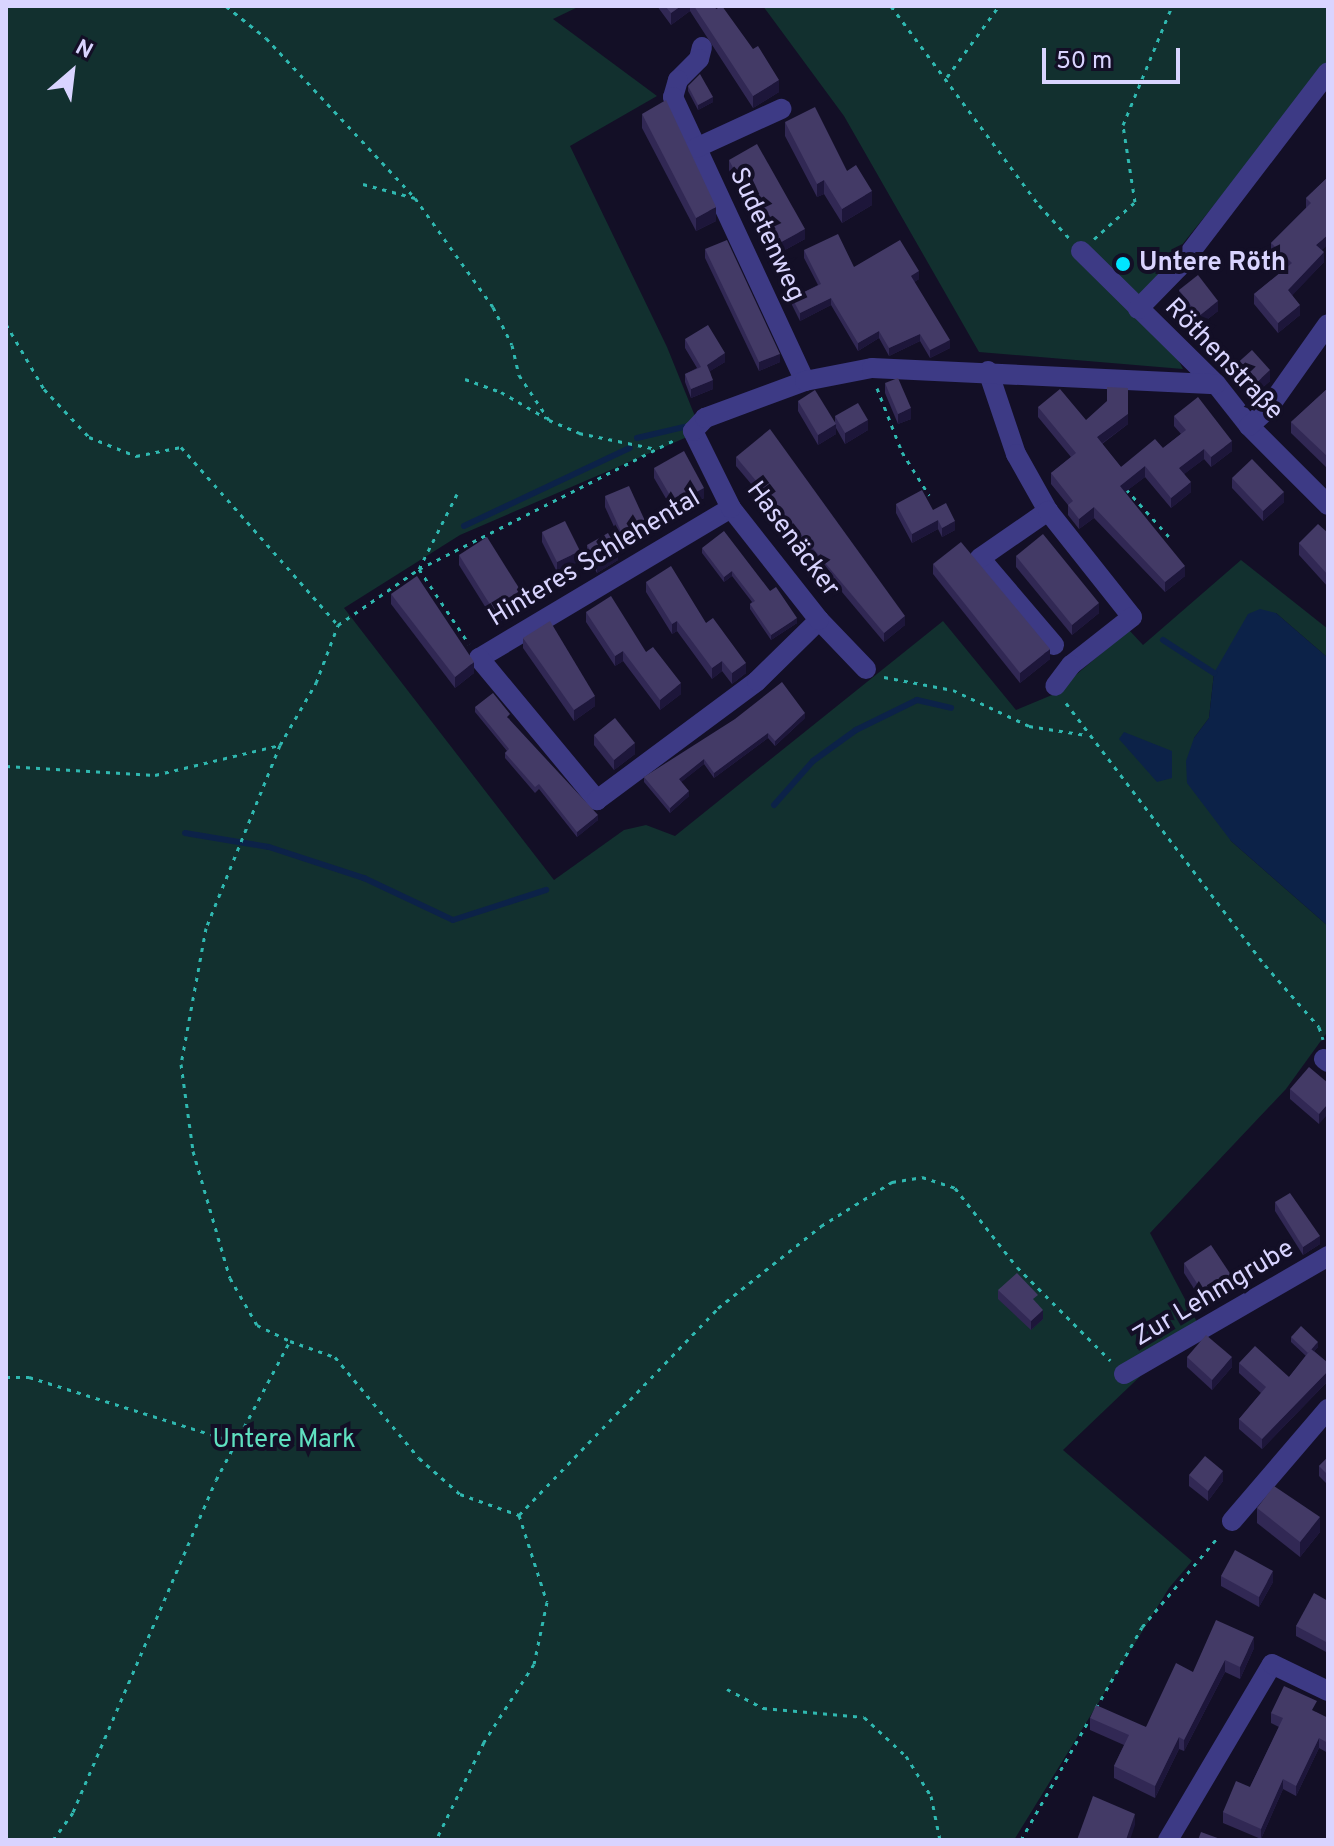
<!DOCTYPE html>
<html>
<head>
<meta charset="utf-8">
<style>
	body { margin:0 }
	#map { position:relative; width:1334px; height:1846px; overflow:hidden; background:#130f26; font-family:Overpass,sans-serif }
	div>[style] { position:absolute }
	.green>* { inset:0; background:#12302f }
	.water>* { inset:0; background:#0c2248 }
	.stream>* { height:6px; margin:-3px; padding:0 3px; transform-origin:3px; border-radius:3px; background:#0c2248 }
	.path>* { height:3px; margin-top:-1.5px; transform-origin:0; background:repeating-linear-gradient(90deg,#2fb8b0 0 4px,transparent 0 10px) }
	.minor>* { height:20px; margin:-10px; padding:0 10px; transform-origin:10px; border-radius:10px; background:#3d3a85 }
	.wall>* { inset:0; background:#312854 }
	.shaded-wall>* { inset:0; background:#1d163a }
	.building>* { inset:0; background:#433a66 }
	.dots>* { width:22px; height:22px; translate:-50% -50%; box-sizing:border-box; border:4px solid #130f26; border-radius:50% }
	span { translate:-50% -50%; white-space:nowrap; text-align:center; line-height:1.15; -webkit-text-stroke:8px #130f26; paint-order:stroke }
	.street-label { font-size:26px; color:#d9d4ff }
	.poi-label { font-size:26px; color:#d9d4ff; font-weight:700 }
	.left { translate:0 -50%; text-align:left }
	.park-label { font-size:26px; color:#5fe0c0 }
	.frame { position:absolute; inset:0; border:8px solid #d9d4ff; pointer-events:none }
	.north { position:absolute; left:32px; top:32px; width:80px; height:80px; -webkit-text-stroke:6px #130f26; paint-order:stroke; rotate:28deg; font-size:22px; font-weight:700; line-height:32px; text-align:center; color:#d9d4ff }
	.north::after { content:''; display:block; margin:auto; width:28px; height:36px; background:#d9d4ff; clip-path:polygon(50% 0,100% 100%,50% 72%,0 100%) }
	.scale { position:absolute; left:1042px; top:48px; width:138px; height:36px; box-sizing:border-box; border:4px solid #d9d4ff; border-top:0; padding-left:10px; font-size:24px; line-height:28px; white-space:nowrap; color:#d9d4ff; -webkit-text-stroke:6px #130f26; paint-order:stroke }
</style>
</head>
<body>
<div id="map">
	<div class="green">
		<div style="clip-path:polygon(6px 6px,580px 6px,553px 19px,657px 96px,570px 146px,667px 347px,701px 431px,460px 535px,344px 608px,554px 880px,624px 830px,646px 825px,675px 836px,943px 621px,1016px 710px,1052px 695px,1129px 630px,1143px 645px,1241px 560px,1328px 629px,1328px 658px,1276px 613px,1214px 673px,1209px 718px,1194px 738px,1231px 841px,1328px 926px,1328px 1031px,1286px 1089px,1150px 1233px,1197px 1322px,1063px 1450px,1192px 1561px,1169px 1588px,1014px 1840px,6px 1840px)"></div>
		<div style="clip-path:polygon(763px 6px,1328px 6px,1328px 64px,1143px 293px,1183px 369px,979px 352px,844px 116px)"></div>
	</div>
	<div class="water">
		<div style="clip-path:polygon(1260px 609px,1276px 613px,1328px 658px,1328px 926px,1231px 841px,1187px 783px,1186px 761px,1194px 738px,1209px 718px,1214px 673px,1248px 614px)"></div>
		<div style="clip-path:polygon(1124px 732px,1172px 751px,1172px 778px,1157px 782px,1119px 739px)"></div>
	</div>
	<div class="stream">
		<div style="left:637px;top:438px;width:52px;rotate:-13.2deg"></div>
		<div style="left:464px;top:526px;width:183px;rotate:-25.2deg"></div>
		<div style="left:1163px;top:640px;width:61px;rotate:32.9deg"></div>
		<div style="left:774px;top:805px;width:59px;rotate:-48.4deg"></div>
		<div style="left:813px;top:761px;width:53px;rotate:-35.8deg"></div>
		<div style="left:856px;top:730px;width:68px;rotate:-26.2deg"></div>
		<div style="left:917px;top:700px;width:35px;rotate:13deg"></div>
		<div style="left:185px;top:833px;width:85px;rotate:9.5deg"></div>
		<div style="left:269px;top:847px;width:100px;rotate:18.1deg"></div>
		<div style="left:364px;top:878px;width:98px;rotate:25.3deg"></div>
		<div style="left:453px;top:920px;width:98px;rotate:-17.9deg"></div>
	</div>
	<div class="path">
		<div style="left:226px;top:6px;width:51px;rotate:38.7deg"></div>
		<div style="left:266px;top:38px;width:219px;rotate:47deg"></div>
		<div style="left:415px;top:198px;width:134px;rotate:54.4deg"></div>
		<div style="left:493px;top:307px;width:42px;rotate:63.4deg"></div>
		<div style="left:512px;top:345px;width:31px;rotate:77deg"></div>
		<div style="left:519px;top:375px;width:54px;rotate:56.3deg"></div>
		<div style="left:549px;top:420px;width:33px;rotate:23deg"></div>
		<div style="left:579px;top:433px;width:79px;rotate:11.7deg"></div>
		<div style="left:891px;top:6px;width:248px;rotate:53.4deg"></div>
		<div style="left:1039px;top:205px;width:45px;rotate:47.7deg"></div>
		<div style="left:947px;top:77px;width:88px;rotate:-53.8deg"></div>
		<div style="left:363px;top:184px;width:54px;rotate:15.1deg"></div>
		<div style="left:1094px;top:239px;width:55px;rotate:-42.1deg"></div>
		<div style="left:1135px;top:202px;width:78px;rotate:-98.9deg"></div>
		<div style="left:1123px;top:125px;width:129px;rotate:-67.6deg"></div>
		<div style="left:6px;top:324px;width:75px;rotate:59.7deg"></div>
		<div style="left:44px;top:389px;width:66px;rotate:46.8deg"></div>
		<div style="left:89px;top:437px;width:51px;rotate:22deg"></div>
		<div style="left:136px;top:456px;width:46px;rotate:-11.3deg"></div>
		<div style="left:181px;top:447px;width:237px;rotate:48.6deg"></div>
		<div style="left:465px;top:379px;width:38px;rotate:20deg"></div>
		<div style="left:501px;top:392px;width:52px;rotate:30deg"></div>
		<div style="left:877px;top:388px;width:69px;rotate:68.7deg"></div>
		<div style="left:902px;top:452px;width:51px;rotate:57.9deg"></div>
		<div style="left:1126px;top:489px;width:67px;rotate:48deg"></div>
		<div style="left:457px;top:494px;width:84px;rotate:116.9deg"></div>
		<div style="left:419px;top:569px;width:288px;rotate:-26.8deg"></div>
		<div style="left:884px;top:677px;width:70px;rotate:10.7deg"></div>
		<div style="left:953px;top:690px;width:84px;rotate:25.3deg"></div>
		<div style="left:1029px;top:726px;width:58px;rotate:9deg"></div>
		<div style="left:1066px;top:703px;width:329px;rotate:52.8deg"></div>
		<div style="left:1265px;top:965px;width:82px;rotate:48.9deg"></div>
		<div style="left:1319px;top:1027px;width:13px;rotate:72deg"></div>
		<div style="left:280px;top:745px;width:197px;rotate:112deg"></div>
		<div style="left:206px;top:928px;width:138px;rotate:100.4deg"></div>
		<div style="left:181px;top:1064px;width:88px;rotate:82.1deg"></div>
		<div style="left:193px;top:1151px;width:132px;rotate:73.8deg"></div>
		<div style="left:230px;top:1278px;width:54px;rotate:60.1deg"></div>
		<div style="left:257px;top:1325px;width:37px;rotate:26deg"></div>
		<div style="left:6px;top:766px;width:149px;rotate:3.5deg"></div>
		<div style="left:155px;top:775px;width:129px;rotate:-13.5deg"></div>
		<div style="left:280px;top:745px;width:72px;rotate:-59.9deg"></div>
		<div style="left:316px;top:683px;width:62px;rotate:-69.2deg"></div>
		<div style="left:338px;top:625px;width:98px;rotate:-34.7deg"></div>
		<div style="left:419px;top:569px;width:90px;rotate:56.3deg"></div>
		<div style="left:6px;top:1377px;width:23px"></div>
		<div style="left:29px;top:1377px;width:219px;rotate:17.5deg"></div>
		<div style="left:519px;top:1515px;width:287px;rotate:-46.1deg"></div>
		<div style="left:718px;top:1308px;width:132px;rotate:-38.5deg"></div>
		<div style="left:821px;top:1226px;width:84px;rotate:-31.8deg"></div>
		<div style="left:892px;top:1182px;width:30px;rotate:-9deg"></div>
		<div style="left:922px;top:1177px;width:35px;rotate:18deg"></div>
		<div style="left:955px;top:1188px;width:100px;rotate:51.9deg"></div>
		<div style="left:1017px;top:1267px;width:132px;rotate:45deg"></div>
		<div style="left:727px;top:1689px;width:41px;rotate:27.8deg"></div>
		<div style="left:763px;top:1708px;width:101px;rotate:5.1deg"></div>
		<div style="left:864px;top:1717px;width:57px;rotate:42.9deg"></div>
		<div style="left:906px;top:1756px;width:47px;rotate:58deg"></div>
		<div style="left:931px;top:1796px;width:45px;rotate:78.4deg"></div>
		<div style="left:1096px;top:1708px;width:93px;rotate:-60.4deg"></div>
		<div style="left:1142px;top:1627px;width:119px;rotate:-49.8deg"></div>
		<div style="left:53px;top:1840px;width:34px;rotate:-54deg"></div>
		<div style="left:73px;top:1812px;width:361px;rotate:-66.7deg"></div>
		<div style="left:216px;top:1480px;width:157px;rotate:-62deg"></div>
		<div style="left:290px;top:1341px;width:48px;rotate:19.6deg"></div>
		<div style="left:335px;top:1357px;width:131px;rotate:50.3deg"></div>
		<div style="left:419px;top:1458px;width:55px;rotate:41.3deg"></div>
		<div style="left:460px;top:1494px;width:63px;rotate:19.6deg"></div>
		<div style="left:519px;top:1515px;width:91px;rotate:72.2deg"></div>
		<div style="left:547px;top:1602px;width:63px;rotate:101.8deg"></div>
		<div style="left:534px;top:1664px;width:93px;rotate:122.7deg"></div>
		<div style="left:484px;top:1742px;width:109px;rotate:116.1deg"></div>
		<div style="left:1021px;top:1840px;width:140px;rotate:-60.5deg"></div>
	</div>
	<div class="minor">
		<div style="left:702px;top:47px;width:12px;rotate:104deg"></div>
		<div style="left:699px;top:59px;width:30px;rotate:135deg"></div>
		<div style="left:678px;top:80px;width:18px;rotate:106deg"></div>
		<div style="left:673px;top:97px;width:313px;rotate:65.1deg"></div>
		<div style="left:696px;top:148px;width:94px;rotate:-24.6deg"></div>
		<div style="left:1081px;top:251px;width:190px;rotate:44.6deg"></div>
		<div style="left:1216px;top:384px;width:53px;rotate:51.8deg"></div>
		<div style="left:1249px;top:426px;width:112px;rotate:45deg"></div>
		<div style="left:1138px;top:309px;width:59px;rotate:-45.7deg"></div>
		<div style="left:1179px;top:267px;width:245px;rotate:-52.6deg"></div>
		<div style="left:988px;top:371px;width:88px;rotate:71.4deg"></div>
		<div style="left:1016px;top:454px;width:65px;rotate:60.7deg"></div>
		<div style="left:1249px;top:426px;width:24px;rotate:-42deg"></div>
		<div style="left:1267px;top:410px;width:105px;rotate:-54.7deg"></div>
		<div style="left:731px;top:508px;width:293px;rotate:149.2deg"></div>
		<div style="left:479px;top:658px;width:185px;rotate:50.3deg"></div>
		<div style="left:597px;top:800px;width:199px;rotate:-36.6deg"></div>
		<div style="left:757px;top:681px;width:87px;rotate:-44.5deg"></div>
		<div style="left:1054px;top:645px;width:114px;rotate:-130.4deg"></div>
		<div style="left:980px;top:558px;width:83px;rotate:-34.7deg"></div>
		<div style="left:1048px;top:511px;width:135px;rotate:51.6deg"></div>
		<div style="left:1132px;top:617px;width:78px;rotate:141.8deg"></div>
		<div style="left:1071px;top:665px;width:26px;rotate:127deg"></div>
		<div style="left:866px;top:669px;width:68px;rotate:-133.8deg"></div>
		<div style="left:819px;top:620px;width:142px;rotate:-128.2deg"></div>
		<div style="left:731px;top:508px;width:86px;rotate:-116.3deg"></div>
		<div style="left:693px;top:431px;width:18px;rotate:-47deg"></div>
		<div style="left:705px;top:418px;width:107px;rotate:-20.3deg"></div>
		<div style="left:805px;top:381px;width:68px;rotate:-11deg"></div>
		<div style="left:872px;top:368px;width:344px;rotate:2.7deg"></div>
		<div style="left:1324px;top:1059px;width:5px;rotate:37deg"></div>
		<div style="left:1124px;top:1374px;width:236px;rotate:-30deg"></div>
		<div style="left:1232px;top:1521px;width:148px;rotate:-49.4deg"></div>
		<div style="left:1168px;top:1840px;width:204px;rotate:-59.4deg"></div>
		<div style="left:1272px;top:1664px;width:62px;rotate:25.7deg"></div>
	</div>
	<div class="wall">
		<div style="clip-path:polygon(657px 6px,714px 6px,779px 92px,753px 108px,690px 11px,671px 25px)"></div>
		<div style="clip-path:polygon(688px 86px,713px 102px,698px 110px,688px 91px)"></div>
		<div style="clip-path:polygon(642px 114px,716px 221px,696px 231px,642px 128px)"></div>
		<div style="clip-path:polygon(785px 122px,847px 171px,872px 205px,842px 223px,824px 194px,817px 197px,785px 136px)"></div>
		<div style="clip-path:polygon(729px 160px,805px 239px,774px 256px,729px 170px)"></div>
		<div style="clip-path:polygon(1328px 177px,1322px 250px,1324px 262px,1292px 295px,1300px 315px,1278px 333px,1254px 304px,1254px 294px,1287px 268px,1271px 254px,1271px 243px,1306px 208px,1306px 198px)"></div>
		<div style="clip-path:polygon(705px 249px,780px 362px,759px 371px,705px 258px)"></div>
		<div style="clip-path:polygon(804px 250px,854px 267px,919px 279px,914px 282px,950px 348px,930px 358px,920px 341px,889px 356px,879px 338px,858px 351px,831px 305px,800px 321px,792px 305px,792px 298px,818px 285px,804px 258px)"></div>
		<div style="clip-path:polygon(1179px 290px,1218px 311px,1199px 326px,1179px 301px)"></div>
		<div style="clip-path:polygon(685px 339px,725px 362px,710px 371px,713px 389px,691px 398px,685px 382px,685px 374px,697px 368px,685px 348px)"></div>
		<div style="clip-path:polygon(1233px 367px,1270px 381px,1252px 397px,1233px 377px)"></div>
		<div style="clip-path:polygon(885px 383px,911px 419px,898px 424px,885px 393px)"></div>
		<div style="clip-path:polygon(1328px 388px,1328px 469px,1291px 433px,1291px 422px)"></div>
		<div style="clip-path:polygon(798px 401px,835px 423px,835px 416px,868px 430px,845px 444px,836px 428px,836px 434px,818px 445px,798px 411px)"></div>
		<div style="clip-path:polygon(1038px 407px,1086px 420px,1128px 424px,1102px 444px,1121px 467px,1163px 448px,1181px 434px,1174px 426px,1174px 416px,1232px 451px,1211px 467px,1204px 459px,1184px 474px,1191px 492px,1171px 508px,1145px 477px,1125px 492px,1185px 576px,1165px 592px,1094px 518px,1079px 529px,1068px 515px,1068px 505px,1051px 484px,1051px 473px,1071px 457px,1038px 417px)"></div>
		<div style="clip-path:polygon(736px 457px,905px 625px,884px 642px,736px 466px)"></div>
		<div style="clip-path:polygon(654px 468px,704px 498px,675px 514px,654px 478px)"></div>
		<div style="clip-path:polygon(1232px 478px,1284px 502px,1263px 521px,1232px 488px)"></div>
		<div style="clip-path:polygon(605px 496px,646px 534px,622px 544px,605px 507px)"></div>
		<div style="clip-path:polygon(896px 504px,933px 510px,955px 530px,942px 537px,938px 529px,912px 543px,896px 513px)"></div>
		<div style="clip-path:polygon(542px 532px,580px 561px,557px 572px,542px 542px)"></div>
		<div style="clip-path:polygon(1328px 533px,1328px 587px,1299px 555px,1299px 543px)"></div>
		<div style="clip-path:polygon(587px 545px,618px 560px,597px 573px,587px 555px)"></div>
		<div style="clip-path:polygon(702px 548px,770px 591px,797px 623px,771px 640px,750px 609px,750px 604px,752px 602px,732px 576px,724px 582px,702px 553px)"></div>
		<div style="clip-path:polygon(459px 555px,524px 606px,496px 624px,459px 565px)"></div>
		<div style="clip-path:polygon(1016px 556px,1099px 613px,1072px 635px,1016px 567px)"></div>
		<div style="clip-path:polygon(933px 564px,1050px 659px,1020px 683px,933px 574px)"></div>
		<div style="clip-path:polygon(646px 582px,706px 623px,746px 673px,732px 684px,722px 671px,712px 679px,677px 631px,672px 634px,646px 592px)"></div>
		<div style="clip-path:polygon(391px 594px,474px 673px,455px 688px,391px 604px)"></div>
		<div style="clip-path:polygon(586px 612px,646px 652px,681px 694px,660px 710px,623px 661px,615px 666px,586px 622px)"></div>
		<div style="clip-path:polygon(523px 638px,595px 706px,574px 721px,523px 648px)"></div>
		<div style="clip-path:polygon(475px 707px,510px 719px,509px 720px,598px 820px,577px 837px,539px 789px,535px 793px,505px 758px,505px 753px,507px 751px,475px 712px)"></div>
		<div style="clip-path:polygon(805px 718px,775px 746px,768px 738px,714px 778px,704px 764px,681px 782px,689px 796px,670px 813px,644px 782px,644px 777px)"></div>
		<div style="clip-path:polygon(594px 735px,635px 754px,614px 770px,594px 745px)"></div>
		<div style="clip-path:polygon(1328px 1083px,1319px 1124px,1290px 1099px,1290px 1089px)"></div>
		<div style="clip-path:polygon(1275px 1202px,1320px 1244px,1303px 1255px,1275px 1211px)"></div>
		<div style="clip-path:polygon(1184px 1263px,1235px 1291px,1207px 1309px,1184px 1273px)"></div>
		<div style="clip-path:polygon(998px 1290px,1038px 1304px,1043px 1319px,1031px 1330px,998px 1299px)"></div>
		<div style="clip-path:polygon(1291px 1337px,1318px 1347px,1314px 1351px,1328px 1363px,1328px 1381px,1262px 1449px,1239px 1429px,1239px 1419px,1261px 1393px,1239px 1373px,1239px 1363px,1289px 1377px,1306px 1356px,1291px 1342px)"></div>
		<div style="clip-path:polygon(1187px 1357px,1232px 1367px,1212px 1390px,1187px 1367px)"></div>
		<div style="clip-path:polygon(1328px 1457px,1328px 1485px,1319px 1476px,1319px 1466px)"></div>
		<div style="clip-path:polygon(1189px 1475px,1223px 1481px,1208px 1501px,1189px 1486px)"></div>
		<div style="clip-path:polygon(1257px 1508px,1320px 1532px,1300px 1557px,1257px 1523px)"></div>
		<div style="clip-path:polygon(1221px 1576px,1273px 1582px,1259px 1607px,1221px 1586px)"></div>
		<div style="clip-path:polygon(1328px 1601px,1328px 1653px,1296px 1636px,1296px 1626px)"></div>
		<div style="clip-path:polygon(1254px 1648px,1240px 1679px,1225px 1672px,1184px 1751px,1179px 1749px,1155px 1798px,1114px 1778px,1114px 1766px,1124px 1745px,1090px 1730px,1090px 1718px,1146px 1727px,1193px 1672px)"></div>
		<div style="clip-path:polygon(1316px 1712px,1328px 1718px,1328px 1753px,1319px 1748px,1296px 1796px,1283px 1789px,1261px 1839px,1223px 1823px,1223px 1812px,1250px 1787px,1279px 1727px,1271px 1723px,1271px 1713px)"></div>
	</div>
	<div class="shaded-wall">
		<div style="clip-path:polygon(681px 6px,690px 6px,690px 11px,671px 25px,671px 13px)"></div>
		<div style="clip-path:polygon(779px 80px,779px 92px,753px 108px,753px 96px)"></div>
		<div style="clip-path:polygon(713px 97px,713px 102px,698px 110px,698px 105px)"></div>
		<div style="clip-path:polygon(824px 180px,824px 194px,817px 197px,817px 184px)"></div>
		<div style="clip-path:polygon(872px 191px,872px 205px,842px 223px,842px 209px)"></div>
		<div style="clip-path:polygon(716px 207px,716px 221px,696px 231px,696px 218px)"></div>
		<div style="clip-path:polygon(805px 229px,805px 239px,774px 256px,774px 246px)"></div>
		<div style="clip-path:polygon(1328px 235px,1328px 245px,1316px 255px,1316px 245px)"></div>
		<div style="clip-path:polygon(1324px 252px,1324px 262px,1288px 300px,1288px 290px)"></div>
		<div style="clip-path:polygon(919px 271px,919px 279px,911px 284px,911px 276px)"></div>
		<div style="clip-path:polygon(831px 298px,831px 305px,800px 321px,800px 313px)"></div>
		<div style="clip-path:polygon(1218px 301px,1218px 311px,1199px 326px,1199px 316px)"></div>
		<div style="clip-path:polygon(1300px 305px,1300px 315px,1278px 333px,1278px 323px)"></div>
		<div style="clip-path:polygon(879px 331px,879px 338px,858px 351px,858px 343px)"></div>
		<div style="clip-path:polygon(920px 334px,920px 341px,889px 356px,889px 348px)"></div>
		<div style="clip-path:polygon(950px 340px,950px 348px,930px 358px,930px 350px)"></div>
		<div style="clip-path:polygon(725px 353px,725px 362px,707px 373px,707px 365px)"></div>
		<div style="clip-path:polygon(780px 354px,780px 362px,759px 371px,759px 362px)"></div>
		<div style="clip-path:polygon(1270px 370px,1270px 381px,1252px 397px,1252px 387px)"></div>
		<div style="clip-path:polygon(713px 380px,713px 389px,691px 398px,691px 389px)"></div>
		<div style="clip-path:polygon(911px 408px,911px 419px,898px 424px,898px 414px)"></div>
		<div style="clip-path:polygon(1128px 414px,1128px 424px,1097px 447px,1097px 437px)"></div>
		<div style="clip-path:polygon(868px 420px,868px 430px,845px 444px,845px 433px)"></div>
		<div style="clip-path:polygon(836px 424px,836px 434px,818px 445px,818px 435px)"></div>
		<div style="clip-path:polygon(1232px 441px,1232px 451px,1211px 467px,1211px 457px)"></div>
		<div style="clip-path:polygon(1204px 449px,1204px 459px,1179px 478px,1179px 468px)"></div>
		<div style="clip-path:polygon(1145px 466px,1145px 477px,1120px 496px,1120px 486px)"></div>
		<div style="clip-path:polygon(1191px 482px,1191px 492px,1171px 508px,1171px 498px)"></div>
		<div style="clip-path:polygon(704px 488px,704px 498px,675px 514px,675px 504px)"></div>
		<div style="clip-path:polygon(1284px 492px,1284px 502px,1263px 521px,1263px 511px)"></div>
		<div style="clip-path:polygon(1094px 507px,1094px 518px,1079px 529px,1079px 519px)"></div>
		<div style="clip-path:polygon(938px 520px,938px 529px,912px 543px,912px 534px)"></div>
		<div style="clip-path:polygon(955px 521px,955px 530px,942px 537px,942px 528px)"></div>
		<div style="clip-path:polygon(646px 523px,646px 534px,622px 544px,622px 534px)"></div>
		<div style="clip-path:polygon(618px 550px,618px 560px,597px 573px,597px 562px)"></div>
		<div style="clip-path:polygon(580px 551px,580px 561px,557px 572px,557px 562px)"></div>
		<div style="clip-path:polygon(1185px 566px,1185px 576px,1165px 592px,1165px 582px)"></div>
		<div style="clip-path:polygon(732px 571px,732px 576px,724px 582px,724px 577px)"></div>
		<div style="clip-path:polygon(524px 596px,524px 606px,496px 624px,496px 614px)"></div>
		<div style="clip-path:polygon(1099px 603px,1099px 613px,1072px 635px,1072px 625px)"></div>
		<div style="clip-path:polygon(905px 616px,905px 625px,884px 642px,884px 633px)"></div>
		<div style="clip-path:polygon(797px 618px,797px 623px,771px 640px,771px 635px)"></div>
		<div style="clip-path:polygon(677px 621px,677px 631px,672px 634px,672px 624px)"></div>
		<div style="clip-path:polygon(1050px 649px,1050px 659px,1020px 683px,1020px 673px)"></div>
		<div style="clip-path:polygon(623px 651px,623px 661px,615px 666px,615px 656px)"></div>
		<div style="clip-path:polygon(722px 661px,722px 671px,712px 679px,712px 668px)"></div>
		<div style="clip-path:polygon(474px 662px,474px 673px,455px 688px,455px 677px)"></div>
		<div style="clip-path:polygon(746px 663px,746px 673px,732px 684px,732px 673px)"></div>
		<div style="clip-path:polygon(681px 683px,681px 694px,660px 710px,660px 700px)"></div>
		<div style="clip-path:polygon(595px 696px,595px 706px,574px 721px,574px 710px)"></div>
		<div style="clip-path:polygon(805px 713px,805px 718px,775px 746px,775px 741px)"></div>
		<div style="clip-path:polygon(768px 733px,768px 738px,714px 778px,714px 773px)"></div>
		<div style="clip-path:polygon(635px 743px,635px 754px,614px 770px,614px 760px)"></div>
		<div style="clip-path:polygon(704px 759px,704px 764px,679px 784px,679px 779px)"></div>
		<div style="clip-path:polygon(689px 791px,689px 796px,670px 813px,670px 808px)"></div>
		<div style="clip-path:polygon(598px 815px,598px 820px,577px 837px,577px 832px)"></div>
		<div style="clip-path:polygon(1328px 1104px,1328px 1114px,1319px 1124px,1319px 1114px)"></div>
		<div style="clip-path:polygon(1320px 1236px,1320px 1244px,1303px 1255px,1303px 1247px)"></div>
		<div style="clip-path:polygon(1235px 1281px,1235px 1291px,1207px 1309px,1207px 1299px)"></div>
		<div style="clip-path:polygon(1043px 1310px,1043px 1319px,1031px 1330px,1031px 1321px)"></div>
		<div style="clip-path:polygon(1318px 1342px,1318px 1347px,1308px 1358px,1308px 1353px)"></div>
		<div style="clip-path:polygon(1232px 1357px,1232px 1367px,1212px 1390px,1212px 1380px)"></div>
		<div style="clip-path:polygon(1328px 1371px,1328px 1381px,1262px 1449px,1262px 1439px)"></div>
		<div style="clip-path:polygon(1223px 1471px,1223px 1481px,1208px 1501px,1208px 1491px)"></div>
		<div style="clip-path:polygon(1320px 1517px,1320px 1532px,1300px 1557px,1300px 1542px)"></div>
		<div style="clip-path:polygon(1273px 1571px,1273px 1582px,1259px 1607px,1259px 1597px)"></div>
		<div style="clip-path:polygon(1254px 1637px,1254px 1648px,1240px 1679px,1240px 1667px)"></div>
		<div style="clip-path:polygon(1225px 1660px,1225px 1672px,1184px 1751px,1184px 1740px)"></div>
		<div style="clip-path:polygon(1179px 1737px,1179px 1749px,1155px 1798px,1155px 1786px)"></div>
		<div style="clip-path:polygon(1319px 1738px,1319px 1748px,1296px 1796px,1296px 1786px)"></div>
		<div style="clip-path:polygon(1283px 1779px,1283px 1789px,1261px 1839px,1261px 1829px)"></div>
		<div style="clip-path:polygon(1135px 1814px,1135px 1825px,1130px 1840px,1126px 1840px)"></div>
	</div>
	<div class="building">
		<div style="clip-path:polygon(665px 6px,681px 6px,671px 13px)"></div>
		<div style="clip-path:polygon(694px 6px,714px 6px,716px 9px,722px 6px,753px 49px,758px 46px,779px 80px,753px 96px)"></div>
		<div style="clip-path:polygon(700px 74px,713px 97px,698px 105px,688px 86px)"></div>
		<div style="clip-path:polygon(666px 100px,716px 207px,696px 218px,642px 114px)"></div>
		<div style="clip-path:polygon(815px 107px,847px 171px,856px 165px,872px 191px,842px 209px,824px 180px,817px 184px,785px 122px)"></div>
		<div style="clip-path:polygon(757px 144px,805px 229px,774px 246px,729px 160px)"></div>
		<div style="clip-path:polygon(1328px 177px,1328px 235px,1316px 245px,1324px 252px,1288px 290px,1300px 305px,1278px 323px,1254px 294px,1292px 263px,1271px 243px,1311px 203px,1306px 198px)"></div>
		<div style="clip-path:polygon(838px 234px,854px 267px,900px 240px,919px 271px,911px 276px,950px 340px,930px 350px,920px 334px,889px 348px,879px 331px,858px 343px,831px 298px,800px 313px,792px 298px,821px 284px,804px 250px)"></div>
		<div style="clip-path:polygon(727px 240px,780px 354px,759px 362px,705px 249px)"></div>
		<div style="clip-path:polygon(1198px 275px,1218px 301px,1199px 316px,1179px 290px)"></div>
		<div style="clip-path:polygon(708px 325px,725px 353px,707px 365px,713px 380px,691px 389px,685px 374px,701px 367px,685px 339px)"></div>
		<div style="clip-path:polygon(1252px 350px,1270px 370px,1252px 387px,1233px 367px)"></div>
		<div style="clip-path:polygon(898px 378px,911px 408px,898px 414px,885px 383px)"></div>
		<div style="clip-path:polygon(1107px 387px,1128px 388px,1128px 414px,1097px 437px,1121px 467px,1155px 439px,1163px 448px,1186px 430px,1174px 416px,1198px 397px,1232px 441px,1211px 457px,1204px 449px,1179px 468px,1191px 482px,1171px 498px,1145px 466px,1120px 486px,1185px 566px,1165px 582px,1094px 507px,1079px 519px,1068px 505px,1073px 501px,1051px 473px,1076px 453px,1038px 407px,1060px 389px,1086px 420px,1107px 401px)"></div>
		<div style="clip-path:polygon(1328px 388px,1328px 457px,1291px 422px)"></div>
		<div style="clip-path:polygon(815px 390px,836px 424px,818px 435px,798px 401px)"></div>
		<div style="clip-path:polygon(858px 403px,868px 420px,845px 433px,835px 416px)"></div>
		<div style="clip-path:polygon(770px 429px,905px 616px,884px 633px,736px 457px)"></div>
		<div style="clip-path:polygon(684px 451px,704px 488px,675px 504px,654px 468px)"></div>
		<div style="clip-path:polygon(1252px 459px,1284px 492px,1263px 511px,1232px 478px)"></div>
		<div style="clip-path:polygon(629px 486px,646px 523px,622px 534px,605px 496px)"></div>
		<div style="clip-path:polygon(922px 490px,933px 510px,946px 503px,955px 521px,942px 528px,938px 520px,912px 534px,896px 504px)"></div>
		<div style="clip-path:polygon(565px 521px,580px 551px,557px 562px,542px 532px)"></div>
		<div style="clip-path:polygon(1318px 524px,1328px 533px,1328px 575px,1299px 543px)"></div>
		<div style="clip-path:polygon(724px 531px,770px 591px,776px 587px,797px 618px,771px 635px,750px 604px,755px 601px,732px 571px,724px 577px,702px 548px)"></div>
		<div style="clip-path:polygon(608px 533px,618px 550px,597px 562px,587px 545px)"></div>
		<div style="clip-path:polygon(1043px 534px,1099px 603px,1072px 625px,1016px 556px)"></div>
		<div style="clip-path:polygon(487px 537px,524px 596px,496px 614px,459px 555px)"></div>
		<div style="clip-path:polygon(961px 542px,1050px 649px,1020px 673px,933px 564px)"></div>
		<div style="clip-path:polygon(671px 566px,706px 623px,713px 618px,746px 663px,732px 673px,722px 661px,712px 668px,677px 621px,672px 624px,646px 582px)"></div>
		<div style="clip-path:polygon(417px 576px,474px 662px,455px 677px,391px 594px)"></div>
		<div style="clip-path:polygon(611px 596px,646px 652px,653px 647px,681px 683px,660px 700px,623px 651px,615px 656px,586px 612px)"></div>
		<div style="clip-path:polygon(550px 621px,595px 696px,574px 710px,523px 638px)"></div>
		<div style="clip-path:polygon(782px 682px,805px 713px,775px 741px,768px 733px,714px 773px,704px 759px,679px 779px,689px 791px,670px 808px,644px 777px,735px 719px)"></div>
		<div style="clip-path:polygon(493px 693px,510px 714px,507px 717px,598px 815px,577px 832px,539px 784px,535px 787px,505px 753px,509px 749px,475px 707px)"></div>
		<div style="clip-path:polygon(615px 718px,635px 743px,614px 760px,594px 735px)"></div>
		<div style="clip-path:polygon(1309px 1067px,1328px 1083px,1328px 1104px,1319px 1114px,1290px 1089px)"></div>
		<div style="clip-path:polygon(1290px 1193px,1320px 1236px,1303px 1247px,1275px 1202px)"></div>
		<div style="clip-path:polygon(1211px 1245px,1235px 1281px,1207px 1299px,1184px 1263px)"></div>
		<div style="clip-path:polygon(1017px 1273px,1038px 1295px,1033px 1299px,1043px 1310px,1031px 1321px,998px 1290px)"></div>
		<div style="clip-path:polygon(1301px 1326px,1318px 1342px,1308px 1353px,1291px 1337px)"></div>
		<div style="clip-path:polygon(1206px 1335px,1232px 1357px,1212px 1380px,1187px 1357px)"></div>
		<div style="clip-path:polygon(1255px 1346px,1289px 1377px,1311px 1349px,1328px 1363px,1328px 1371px,1262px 1439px,1239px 1419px,1266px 1387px,1239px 1363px)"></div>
		<div style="clip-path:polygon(1205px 1456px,1223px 1471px,1208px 1491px,1189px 1475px)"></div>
		<div style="clip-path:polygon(1328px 1457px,1328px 1475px,1319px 1466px)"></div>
		<div style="clip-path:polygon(1274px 1486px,1320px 1517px,1300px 1542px,1257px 1508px)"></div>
		<div style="clip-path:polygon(1235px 1550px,1273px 1571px,1259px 1597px,1221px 1576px)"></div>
		<div style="clip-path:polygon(1314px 1593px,1328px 1601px,1328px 1643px,1296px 1626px)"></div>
		<div style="clip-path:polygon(1216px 1620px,1254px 1637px,1240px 1667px,1225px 1660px,1184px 1740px,1179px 1737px,1155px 1786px,1114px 1766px,1129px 1735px,1090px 1718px,1096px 1705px,1146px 1727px,1176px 1663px,1193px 1672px)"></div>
		<div style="clip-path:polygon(1284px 1686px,1317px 1701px,1312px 1710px,1328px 1718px,1328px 1743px,1319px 1738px,1296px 1786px,1283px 1779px,1261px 1829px,1223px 1812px,1236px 1781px,1250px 1787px,1283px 1718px,1271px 1713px)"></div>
		<div style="clip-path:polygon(1093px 1796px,1135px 1814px,1126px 1840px,1077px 1840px)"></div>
		<div style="clip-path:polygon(1201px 1832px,1223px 1840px,1198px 1840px)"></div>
	</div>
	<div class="dots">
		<div style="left:1123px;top:264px;background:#00e5ff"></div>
	</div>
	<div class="street-label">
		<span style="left:766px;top:235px;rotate:65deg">Sudetenweg</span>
		<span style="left:1223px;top:360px;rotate:46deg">Röthenstraße</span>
		<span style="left:792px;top:540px;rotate:53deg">Hasenäcker</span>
		<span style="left:595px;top:559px;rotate:-31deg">Hinteres Schlehental</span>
		<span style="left:1214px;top:1294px;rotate:-31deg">Zur Lehmgrube</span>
	</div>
	<div class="poi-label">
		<span class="left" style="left:1139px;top:264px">Untere Röth</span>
	</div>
	<div class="park-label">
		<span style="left:284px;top:1441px">Untere Mark</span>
	</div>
	<div class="frame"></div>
	<div class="north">N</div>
	<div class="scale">50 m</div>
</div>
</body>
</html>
